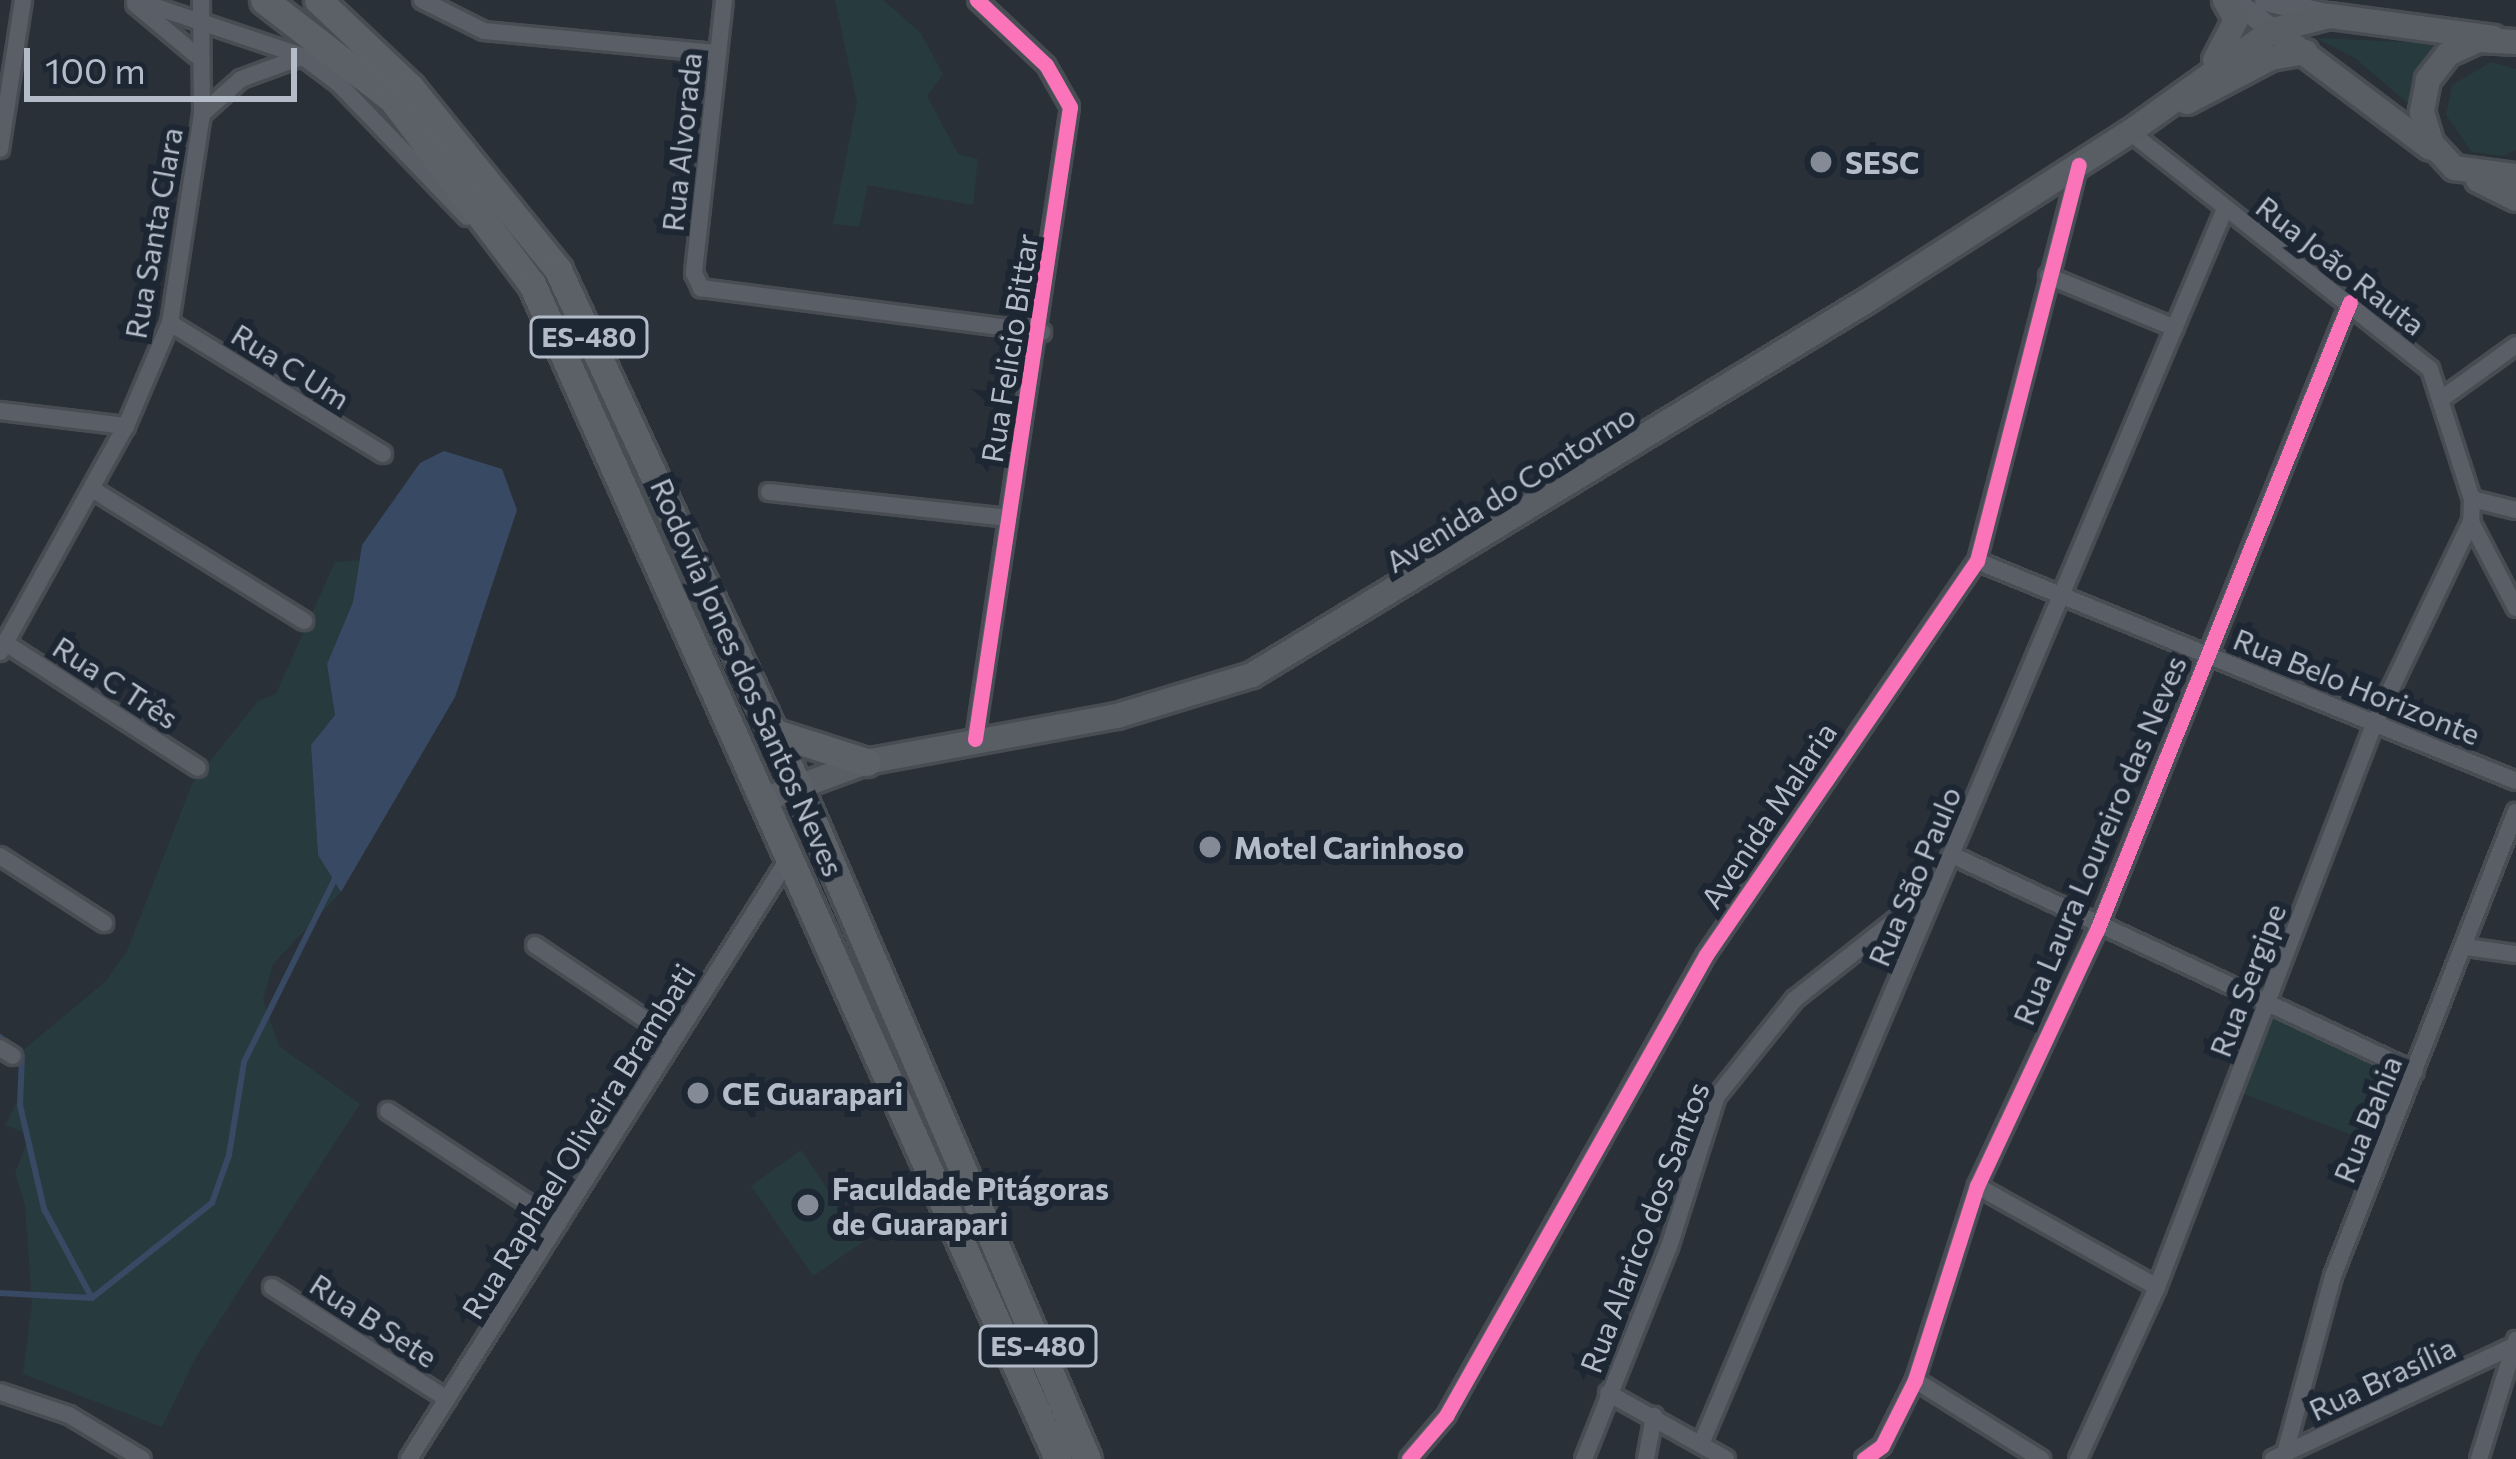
<!DOCTYPE html>
<html>
<head>
<meta charset="utf-8">
<style>
	body { margin:0 }
	#map { position:relative; width:2516px; height:1459px; overflow:hidden; background:#2a3038; font-family:Commissioner,sans-serif }
	div>[style] { position:absolute }
	.green>* { inset:0; background:#273a3e }
	.water>* { inset:0; background:#384963 }
	.stream>* { height:6px; margin:-3px; padding:0 3px; transform-origin:3px; border-radius:3px; background:#384963 }
	.roads { filter:drop-shadow(3px 0 #484c53) drop-shadow(-3px 0 #484c53) drop-shadow(0 3px #484c53) drop-shadow(0 -3px #484c53) }
	.minor>* { height:16px; margin:-8px; padding:0 8px; transform-origin:8px; border-radius:8px; background:#5a5e66 }
	.tertiary>* { height:21px; margin:-10.5px; padding:0 10.5px; transform-origin:10.5px; border-radius:10.5px; background:#5a5e66 }
	.secondary>* { height:24px; margin:-12px; padding:0 12px; transform-origin:12px; border-radius:12px; background:#595d64 }
	.primary>* { height:27px; margin:-13.5px; padding:0 13.5px; transform-origin:13.5px; border-radius:13.5px; background:#5c6168 }
	.cycleway>* { height:15px; margin:-7.5px; padding:0 7.5px; transform-origin:7.5px; border-radius:7.5px; background:#fb73b8 }
	.dots>* { width:33px; height:33px; translate:-50% -50%; box-sizing:border-box; border:6px solid #1d2633; border-radius:50% }
	span { translate:-50% -50%; white-space:nowrap; text-align:center; line-height:1.15; -webkit-text-stroke:12px #1d2633; paint-order:stroke }
	.shield-label span { padding:3px 9px; background:#1d2633; border:3px solid; border-radius:9px; -webkit-text-stroke-width:0 }
	.shield-label { font-size:27px; color:#b4bcc9; font-weight:700 }
	.street-label { font-size:30px; color:#b4bcc9 }
	.poi-label { font-size:30px; color:#b4bcc9; font-weight:700 }
	.left { translate:0 -50%; text-align:left }
	.scale { position:absolute; left:24px; top:48px; width:273px; height:54px; box-sizing:border-box; border:6px solid #b4bcc9; border-top:0; padding-left:15px; font-size:36px; line-height:42px; white-space:nowrap; color:#b4bcc9; -webkit-text-stroke:9px #1d2633; paint-order:stroke }
</style>
</head>
<body>
<div id="map">
	<div class="green">
		<div style="clip-path:polygon(835px 0,883px 0,920px 32px,943px 74px,927px 96px,958px 154px,978px 159px,973px 205px,868px 185px,859px 227px,833px 224px,857px 102px)"></div>
		<div style="clip-path:polygon(2316px 38px,2452px 44px,2417px 111px,2355px 58px)"></div>
		<div style="clip-path:polygon(2491px 62px,2516px 69px,2516px 150px,2503px 156px,2472px 152px,2446px 115px,2452px 85px)"></div>
		<div style="clip-path:polygon(359px 560px,353px 602px,327px 664px,335px 715px,311px 746px,318px 855px,341px 892px,273px 964px,263px 1000px,279px 1046px,360px 1104px,196px 1357px,162px 1427px,23px 1374px,32px 1303px,25px 1205px,15px 1173px,30px 1135px,5px 1125px,21px 1095px,22px 1051px,106px 981px,127px 951px,192px 784px,258px 701px,276px 694px,335px 562px)"></div>
		<div style="clip-path:polygon(2267px 1011px,2410px 1073px,2381px 1146px,2237px 1091px)"></div>
		<div style="clip-path:polygon(801px 1150px,863px 1242px,813px 1276px,751px 1186px)"></div>
	</div>
	<div class="water">
		<div style="clip-path:polygon(444px 451px,502px 469px,517px 510px,455px 697px,341px 892px,318px 855px,311px 745px,335px 715px,327px 664px,353px 602px,362px 545px,420px 463px)"></div>
	</div>
	<div class="stream">
		<div style="left:0;top:1037px;width:29px;rotate:41deg"></div>
		<div style="left:22px;top:1056px;width:49px;rotate:92.3deg"></div>
		<div style="left:20px;top:1105px;width:107px;rotate:77deg"></div>
		<div style="left:44px;top:1209px;width:101px;rotate:61.7deg"></div>
		<div style="left:0;top:1293px;width:92px;rotate:3.1deg"></div>
		<div style="left:92px;top:1298px;width:153px;rotate:-38.4deg"></div>
		<div style="left:212px;top:1203px;width:51px;rotate:-70.5deg"></div>
		<div style="left:229px;top:1155px;width:94px;rotate:-80.8deg"></div>
		<div style="left:244px;top:1062px;width:204px;rotate:-63.6deg"></div>
	</div>
	<div class="roads">
		<div class="minor">
			<div style="left:135px;top:0;width:176px;rotate:18.5deg"></div>
			<div style="left:302px;top:56px;width:45px;rotate:36.9deg"></div>
			<div style="left:338px;top:83px;width:186px;rotate:46.1deg"></div>
			<div style="left:422px;top:0;width:69px;rotate:26.6deg"></div>
			<div style="left:484px;top:31px;width:235px;rotate:5.4deg"></div>
			<div style="left:724px;top:0;width:275px;rotate:96.3deg"></div>
			<div style="left:694px;top:273px;width:17px;rotate:65deg"></div>
			<div style="left:701px;top:288px;width:344px;rotate:7.4deg"></div>
			<div style="left:135px;top:4px;width:80px;rotate:39.9deg"></div>
			<div style="left:202px;top:114px;width:52px;rotate:-41.9deg"></div>
			<div style="left:241px;top:79px;width:64px;rotate:-20.1deg"></div>
			<div style="left:2130px;top:132px;width:382px;rotate:38.3deg"></div>
			<div style="left:2430px;top:369px;width:137px;rotate:72.1deg"></div>
			<div style="left:2472px;top:499px;width:23px;rotate:92deg"></div>
			<div style="left:2471px;top:522px;width:97px;rotate:62.4deg"></div>
			<div style="left:0;top:149px;width:151px;rotate:-81.2deg"></div>
			<div style="left:2048px;top:276px;width:137px;rotate:22.3deg"></div>
			<div style="left:170px;top:323px;width:250px;rotate:31.6deg"></div>
			<div style="left:2444px;top:397px;width:89px;rotate:-35.8deg"></div>
			<div style="left:0;top:411px;width:127px;rotate:6.8deg"></div>
			<div style="left:92px;top:489px;width:250px;rotate:31.9deg"></div>
			<div style="left:769px;top:492px;width:240px;rotate:6.2deg"></div>
			<div style="left:2472px;top:499px;width:45px;rotate:14deg"></div>
			<div style="left:1977px;top:561px;width:582px;rotate:22.2deg"></div>
			<div style="left:4px;top:642px;width:231px;rotate:33deg"></div>
			<div style="left:0;top:652px;width:259px;rotate:-60.9deg"></div>
			<div style="left:126px;top:426px;width:112px;rotate:-66.9deg"></div>
			<div style="left:170px;top:323px;width:211px;rotate:-81.3deg"></div>
			<div style="left:202px;top:114px;width:114px;rotate:-90.5deg"></div>
			<div style="left:975px;top:739px;width:639px;rotate:-81.45deg"></div>
			<div style="left:1070px;top:107px;width:48px;rotate:-119.7deg"></div>
			<div style="left:1046px;top:65px;width:95px;rotate:-136.7deg"></div>
			<div style="left:1952px;top:855px;width:511px;rotate:25.11deg"></div>
			<div style="left:0;top:856px;width:124px;rotate:32.8deg"></div>
			<div style="left:535px;top:945px;width:168px;rotate:34.1deg"></div>
			<div style="left:2466px;top:947px;width:50px;rotate:8deg"></div>
			<div style="left:0;top:1048px;width:15px;rotate:32deg"></div>
			<div style="left:388px;top:1111px;width:204px;rotate:33.4deg"></div>
			<div style="left:1977px;top:1186px;width:206px;rotate:29.3deg"></div>
			<div style="left:272px;top:1287px;width:208px;rotate:32.6deg"></div>
			<div style="left:1915px;top:1380px;width:149px;rotate:32.1deg"></div>
			<div style="left:0;top:1392px;width:73px;rotate:18.4deg"></div>
			<div style="left:69px;top:1415px;width:85px;rotate:31.1deg"></div>
			<div style="left:1608px;top:1393px;width:135px;rotate:29.2deg"></div>
			<div style="left:1701px;top:1444px;width:1342px;rotate:-67.01deg"></div>
			<div style="left:2285px;top:1453px;width:183px;rotate:-74.8deg"></div>
			<div style="left:2333px;top:1276px;width:499px;rotate:-68.5deg"></div>
			<div style="left:409px;top:1459px;width:717px;rotate:-57.71deg"></div>
			<div style="left:1409px;top:1459px;width:57px;rotate:-49.3deg"></div>
			<div style="left:1446px;top:1416px;width:529px;rotate:-60.58deg"></div>
			<div style="left:1706px;top:955px;width:478px;rotate:-55.5deg"></div>
			<div style="left:1977px;top:561px;width:409px;rotate:-75.6deg"></div>
			<div style="left:1584px;top:1459px;width:228px;rotate:-68.2deg"></div>
			<div style="left:1669px;top:1247px;width:158px;rotate:-72.4deg"></div>
			<div style="left:1717px;top:1096px;width:124px;rotate:-51.2deg"></div>
			<div style="left:1795px;top:999px;width:178px;rotate:-38.2deg"></div>
			<div style="left:1646px;top:1459px;width:44px;rotate:-79.5deg"></div>
			<div style="left:1864px;top:1459px;width:22px;rotate:-36deg"></div>
			<div style="left:1882px;top:1446px;width:74px;rotate:-63.4deg"></div>
			<div style="left:1915px;top:1380px;width:204px;rotate:-72.3deg"></div>
			<div style="left:1977px;top:1186px;width:283px;rotate:-64.9deg"></div>
			<div style="left:2097px;top:930px;width:677px;rotate:-68.06deg"></div>
			<div style="left:2078px;top:1459px;width:189px;rotate:-65.3deg"></div>
			<div style="left:2157px;top:1287px;width:606px;rotate:-68.9deg"></div>
			<div style="left:2375px;top:722px;width:222px;rotate:-64.4deg"></div>
			<div style="left:2273px;top:1459px;width:265px;rotate:-25.2deg"></div>
			<div style="left:2479px;top:1459px;width:125px;rotate:-72.7deg"></div>
		</div>
		<div class="tertiary">
			<div style="left:2233px;top:0;width:50px;rotate:36.9deg"></div>
			<div style="left:2265px;top:0;width:66px;rotate:13.2deg"></div>
		</div>
		<div class="secondary">
			<div style="left:2273px;top:30px;width:196px;rotate:36.9deg"></div>
			<div style="left:2516px;top:42px;width:38px;rotate:-177deg"></div>
			<div style="left:2478px;top:40px;width:33px;rotate:155deg"></div>
			<div style="left:2448px;top:54px;width:33px;rotate:128deg"></div>
			<div style="left:2428px;top:80px;width:33px;rotate:101deg"></div>
			<div style="left:2422px;top:112px;width:34px;rotate:73deg"></div>
			<div style="left:2432px;top:144px;width:33px;rotate:47deg"></div>
			<div style="left:2454px;top:168px;width:63px;rotate:7.4deg"></div>
			<div style="left:2215px;top:60px;width:45px;rotate:-62.3deg"></div>
			<div style="left:2236px;top:20px;width:23px;rotate:-119deg"></div>
			<div style="left:2187px;top:102px;width:95px;rotate:-27.6deg"></div>
			<div style="left:2271px;top:58px;width:35px;rotate:-10deg"></div>
			<div style="left:2478px;top:180px;width:42px;rotate:26.6deg"></div>
			<div style="left:768px;top:798px;width:104px;rotate:-20.2deg"></div>
			<div style="left:866px;top:762px;width:255px;rotate:-10.4deg"></div>
			<div style="left:1117px;top:716px;width:141px;rotate:-16.9deg"></div>
			<div style="left:1252px;top:675px;width:721px;rotate:-31.33deg"></div>
			<div style="left:1868px;top:300px;width:311px;rotate:-32.7deg"></div>
			<div style="left:2130px;top:132px;width:176px;rotate:-35.5deg"></div>
			<div style="left:2273px;top:30px;width:59px;rotate:-13.8deg"></div>
			<div style="left:2330px;top:16px;width:165px;rotate:7.6deg"></div>
		</div>
		<div class="primary">
			<div style="left:264px;top:0;width:162px;rotate:37.7deg"></div>
			<div style="left:392px;top:99px;width:232px;rotate:52.9deg"></div>
			<div style="left:532px;top:284px;width:1287px;rotate:65.88deg"></div>
			<div style="left:318px;top:0;width:127px;rotate:43.4deg"></div>
			<div style="left:410px;top:87px;width:235px;rotate:51deg"></div>
			<div style="left:558px;top:270px;width:567px;rotate:65.06deg"></div>
			<div style="left:797px;top:784px;width:735px;rotate:66.75deg"></div>
			<div style="left:772px;top:732px;width:99px;rotate:17.7deg"></div>
		</div>
	</div>
	<div class="cycleway">
		<div style="left:975px;top:739px;width:639px;rotate:-81.45deg"></div>
		<div style="left:1070px;top:107px;width:48px;rotate:-119.7deg"></div>
		<div style="left:1046px;top:65px;width:95px;rotate:-136.7deg"></div>
		<div style="left:1409px;top:1459px;width:57px;rotate:-49.3deg"></div>
		<div style="left:1446px;top:1416px;width:529px;rotate:-60.58deg"></div>
		<div style="left:1706px;top:955px;width:478px;rotate:-55.5deg"></div>
		<div style="left:1977px;top:561px;width:409px;rotate:-75.6deg"></div>
		<div style="left:1864px;top:1459px;width:22px;rotate:-36deg"></div>
		<div style="left:1882px;top:1446px;width:74px;rotate:-63.4deg"></div>
		<div style="left:1915px;top:1380px;width:204px;rotate:-72.3deg"></div>
		<div style="left:1977px;top:1186px;width:283px;rotate:-64.9deg"></div>
		<div style="left:2097px;top:930px;width:677px;rotate:-68.06deg"></div>
	</div>
	<div class="dots">
		<div style="left:1821px;top:162px;background:#848b96"></div>
		<div style="left:1210px;top:847px;background:#848b96"></div>
		<div style="left:698px;top:1093px;background:#848b96"></div>
		<div style="left:808px;top:1205px;background:#848b96"></div>
	</div>
	<div class="shield-label">
		<span style="left:589px;top:337px">ES-480</span>
		<span style="left:1038px;top:1346px">ES-480</span>
	</div>
	<div class="street-label">
		<span style="left:681px;top:142px;rotate:-84deg">Rua Alvorada</span>
		<span style="left:153px;top:233px;rotate:-80deg">Rua Santa Clara</span>
		<span style="left:2341px;top:265px;rotate:38deg">Rua João Rauta</span>
		<span style="left:1009px;top:348px;rotate:-81deg">Rua Felicio Bittar</span>
		<span style="left:291px;top:366px;rotate:32deg">Rua C Um</span>
		<span style="left:1510px;top:488px;rotate:-32deg">Avenida do Contorno</span>
		<span style="left:748px;top:677px;rotate:66deg">Rodovia Jones dos Santos Neves</span>
		<span style="left:116px;top:682px;rotate:33deg">Rua C Três</span>
		<span style="left:2357px;top:686px;rotate:22deg">Rua Belo Horizonte</span>
		<span style="left:1768px;top:815px;rotate:-56deg">Avenida Malaria</span>
		<span style="left:2099px;top:840px;rotate:-67deg">Rua Laura Loureiro das Neves</span>
		<span style="left:1914px;top:876px;rotate:-67deg">Rua São Paulo</span>
		<span style="left:2247px;top:980px;rotate:-69deg">Rua Sergipe</span>
		<span style="left:2367px;top:1119px;rotate:-68deg">Rua Bahia</span>
		<span style="left:578px;top:1141px;rotate:-58deg">Rua Raphael Oliveira Brambati</span>
		<span style="left:1644px;top:1227px;rotate:-69deg">Rua Alarico dos Santos</span>
		<span style="left:374px;top:1320px;rotate:33deg">Rua B Sete</span>
		<span style="left:2382px;top:1378px;rotate:-25deg">Rua Brasília</span>
	</div>
	<div class="poi-label">
		<span class="left" style="left:1845px;top:162px">SESC</span>
		<span class="left" style="left:1234px;top:847px">Motel Carinhoso</span>
		<span class="left" style="left:722px;top:1093px">CE Guarapari</span>
		<span class="left" style="left:832px;top:1205px">Faculdade Pitágoras<br>de Guarapari</span>
	</div>
	<div class="scale">100 m</div>
</div>
</body>
</html>
